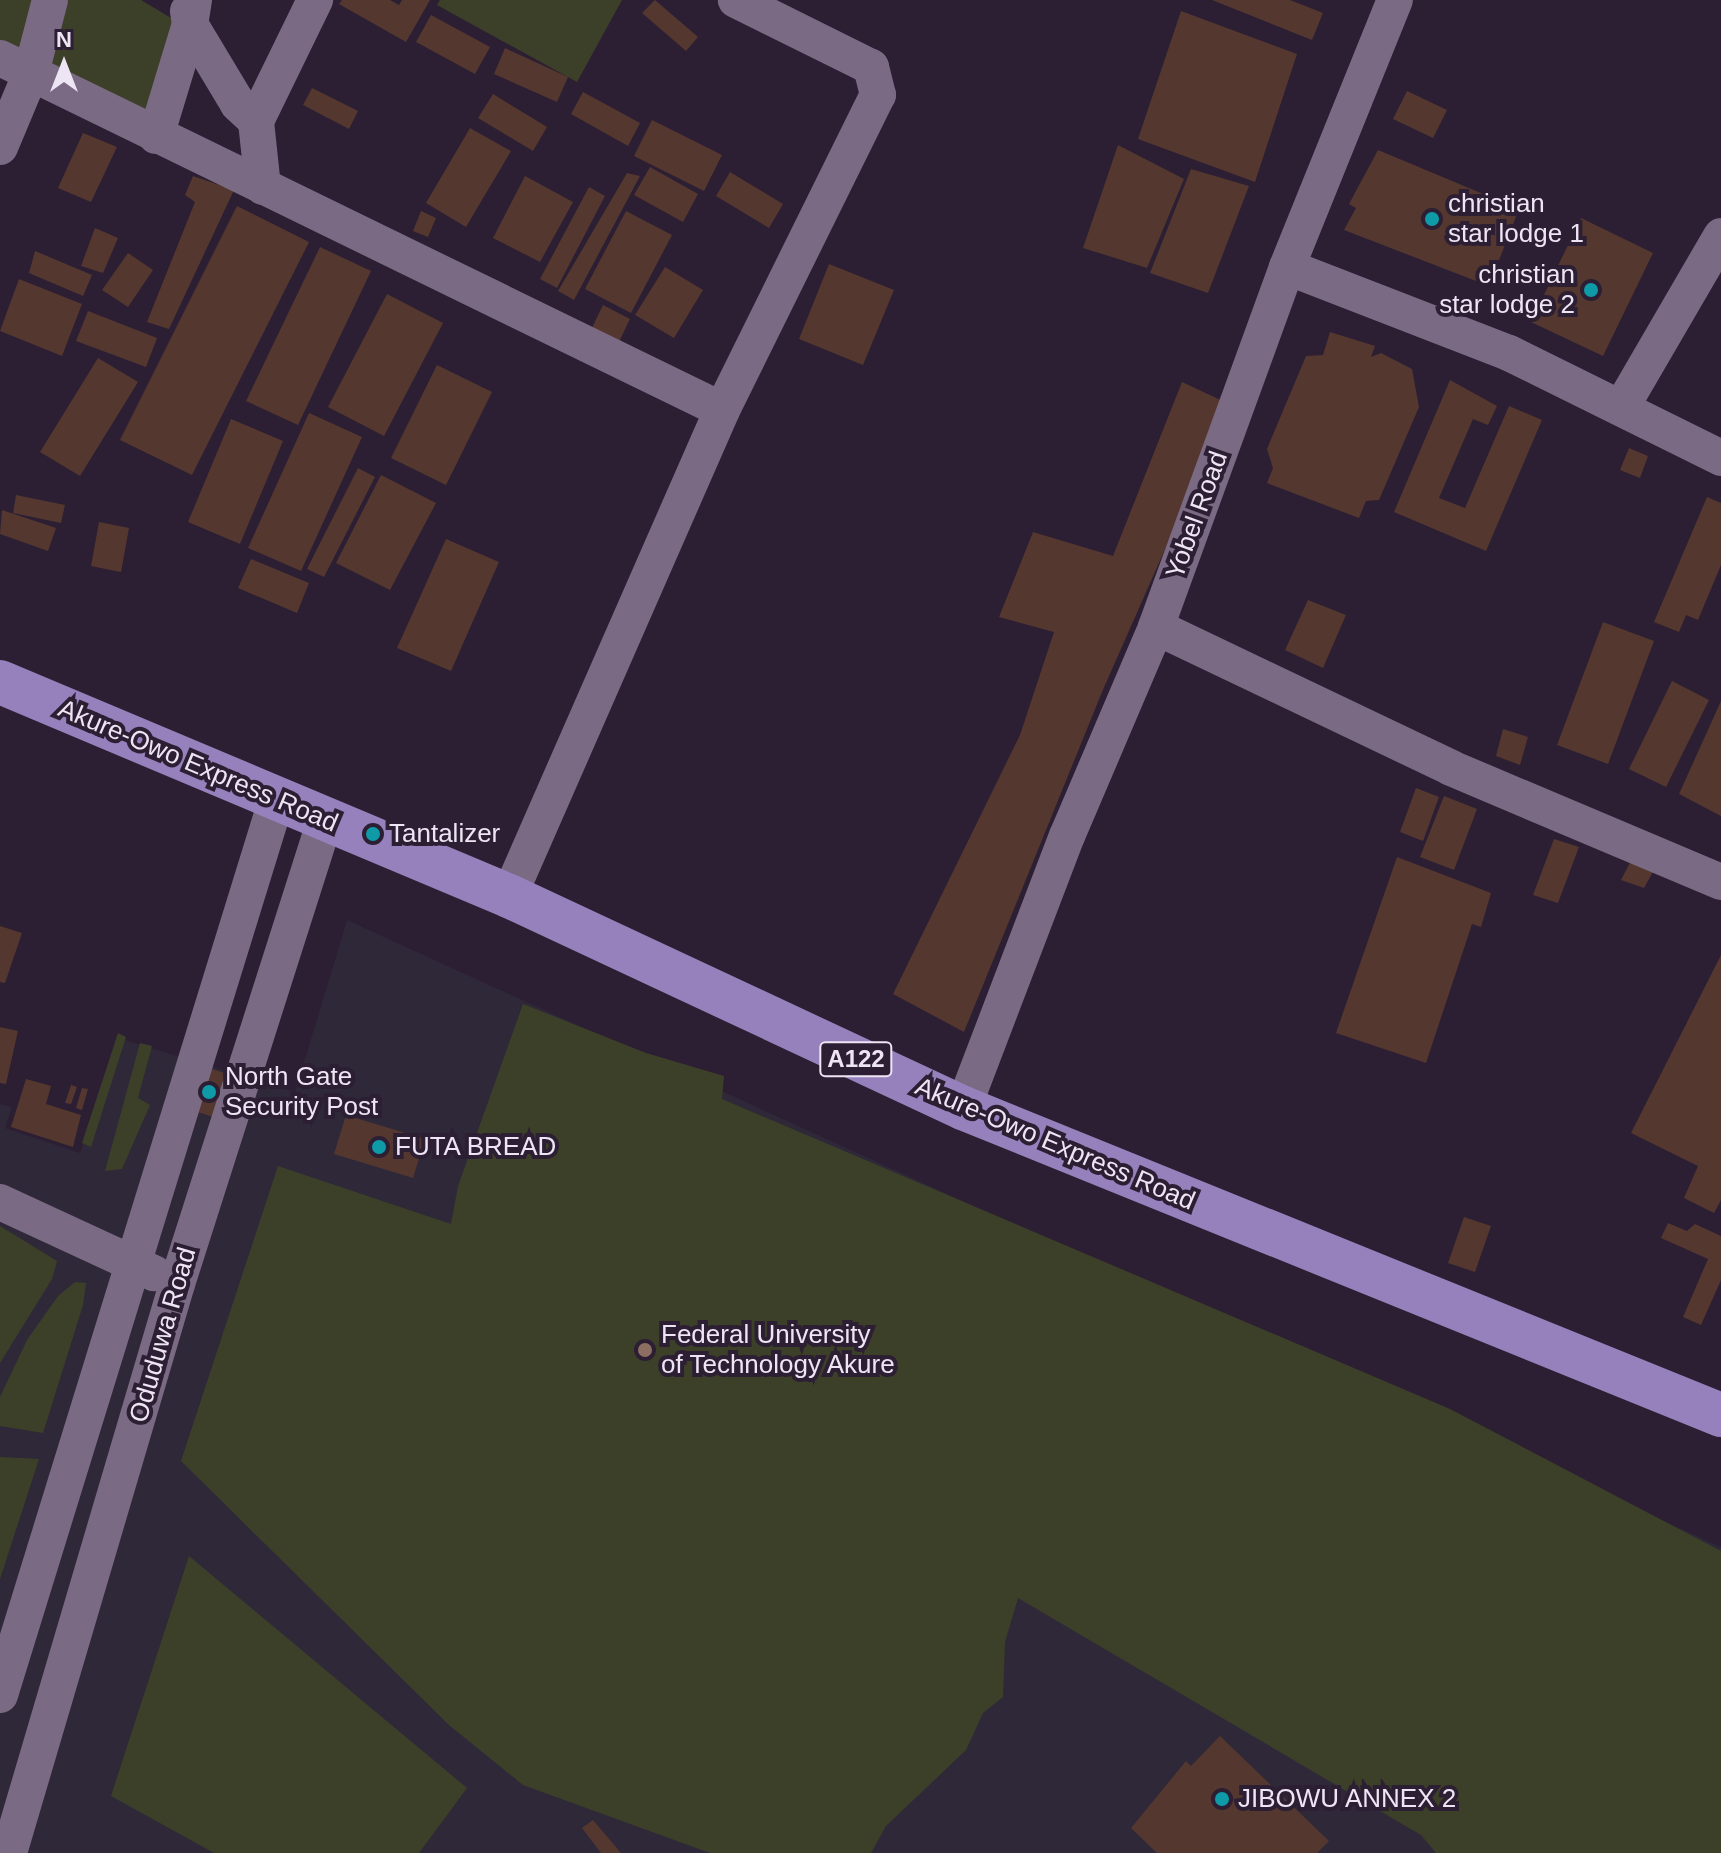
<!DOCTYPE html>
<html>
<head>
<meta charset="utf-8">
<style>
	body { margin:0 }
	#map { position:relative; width:1721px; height:1853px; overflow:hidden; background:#2c1e33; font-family:Arial,sans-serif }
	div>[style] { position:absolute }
	.education>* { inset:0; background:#2e2838 }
	.green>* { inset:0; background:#3d4028 }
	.building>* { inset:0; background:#54382f }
	.minor>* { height:36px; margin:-18px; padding:0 18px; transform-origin:18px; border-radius:18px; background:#7b6a84 }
	.trunk>* { height:44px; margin:-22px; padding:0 22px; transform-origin:22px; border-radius:22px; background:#9681bc }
	.dots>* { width:22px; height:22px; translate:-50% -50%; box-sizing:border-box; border:4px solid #2c1e33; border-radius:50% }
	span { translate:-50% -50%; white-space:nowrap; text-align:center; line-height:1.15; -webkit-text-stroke:8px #2c1e33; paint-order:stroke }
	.shield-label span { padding:2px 6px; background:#2c1e33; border:2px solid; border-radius:6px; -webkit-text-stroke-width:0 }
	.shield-label { font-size:24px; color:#eee5f4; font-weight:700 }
	.poi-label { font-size:26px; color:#eee5f4 }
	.left { translate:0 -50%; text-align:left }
	.right { translate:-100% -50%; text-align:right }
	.street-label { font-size:26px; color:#eee5f4 }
	.north { position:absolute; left:24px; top:24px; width:80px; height:80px; -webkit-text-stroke:6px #2c1e33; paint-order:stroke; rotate:0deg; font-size:22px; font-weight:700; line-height:32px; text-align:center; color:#eee5f4 }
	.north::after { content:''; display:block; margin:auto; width:28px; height:36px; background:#eee5f4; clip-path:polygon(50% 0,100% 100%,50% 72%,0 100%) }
</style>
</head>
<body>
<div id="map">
	<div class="education">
		<div style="clip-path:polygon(347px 920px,1721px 1547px,1721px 1853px,0 1853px,0 1104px,12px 1107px,5px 1128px,80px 1153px,118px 1038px,295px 1092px)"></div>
	</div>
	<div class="green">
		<div style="clip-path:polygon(0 0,43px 0,29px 63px,0 48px)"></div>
		<div style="clip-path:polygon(67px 0,141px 0,181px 24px,153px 127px,43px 73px)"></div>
		<div style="clip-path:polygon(440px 0,622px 0,577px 82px,437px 5px)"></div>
		<div style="clip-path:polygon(523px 1004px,646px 1053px,724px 1076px,722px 1099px,1450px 1409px,1721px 1551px,1721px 1853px,1436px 1853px,1421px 1835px,1018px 1598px,1005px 1642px,1003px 1697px,983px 1713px,966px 1750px,886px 1826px,871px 1853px,710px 1853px,523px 1785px,449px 1725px,181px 1461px,278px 1166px,451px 1224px,458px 1186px)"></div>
		<div style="clip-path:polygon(118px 1033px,126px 1037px,91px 1147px,82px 1143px)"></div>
		<div style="clip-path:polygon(140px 1043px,152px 1046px,138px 1098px,150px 1105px,122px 1169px,105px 1171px)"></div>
		<div style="clip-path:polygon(0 1226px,57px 1261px,52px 1279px,0 1363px)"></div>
		<div style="clip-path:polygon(75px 1282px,86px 1283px,83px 1305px,43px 1433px,0 1426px,0 1397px,27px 1340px,58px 1296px)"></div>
		<div style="clip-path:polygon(0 1457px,39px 1459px,0 1579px)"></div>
		<div style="clip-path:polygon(189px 1556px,467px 1788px,419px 1853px,214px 1853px,111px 1796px)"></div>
	</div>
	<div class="building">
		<div style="clip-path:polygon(342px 0,390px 0,399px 5px,402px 0,430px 0,406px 42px,339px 4px)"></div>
		<div style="clip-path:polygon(655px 0,698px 37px,686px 51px,642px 13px)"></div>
		<div style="clip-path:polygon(1212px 0,1290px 0,1323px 13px,1312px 40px)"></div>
		<div style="clip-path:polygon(1181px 11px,1297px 54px,1255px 182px,1138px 139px)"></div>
		<div style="clip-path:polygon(431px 15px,490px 47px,475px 74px,416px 42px)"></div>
		<div style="clip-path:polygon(505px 48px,568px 77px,557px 102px,494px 74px)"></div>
		<div style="clip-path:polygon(312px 88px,358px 111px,349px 129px,303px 105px)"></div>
		<div style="clip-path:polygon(1407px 91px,1447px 110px,1433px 138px,1393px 119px)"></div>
		<div style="clip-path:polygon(583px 92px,640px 123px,628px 146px,571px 114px)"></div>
		<div style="clip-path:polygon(493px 94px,547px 127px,533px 151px,478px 118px)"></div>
		<div style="clip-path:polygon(652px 120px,722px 155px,704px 191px,634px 156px)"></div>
		<div style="clip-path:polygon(470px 128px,511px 151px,466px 227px,426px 203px)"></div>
		<div style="clip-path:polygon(83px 133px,117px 147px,91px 202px,58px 188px)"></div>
		<div style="clip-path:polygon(1118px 145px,1184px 179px,1147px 268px,1083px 248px)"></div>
		<div style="clip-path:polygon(1378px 150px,1519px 209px,1489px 286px,1344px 230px,1356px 208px,1349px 204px)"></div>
		<div style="clip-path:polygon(650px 167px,698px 194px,683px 222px,634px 195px)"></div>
		<div style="clip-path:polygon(1191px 169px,1249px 186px,1208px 293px,1150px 273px)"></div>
		<div style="clip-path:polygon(730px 172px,783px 204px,769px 228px,716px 196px)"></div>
		<div style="clip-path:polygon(627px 173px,640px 176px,574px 300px,558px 291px)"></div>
		<div style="clip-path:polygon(193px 176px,234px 190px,169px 329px,147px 322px,195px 202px,185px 195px)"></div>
		<div style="clip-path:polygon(525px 176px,573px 202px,540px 262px,493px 238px)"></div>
		<div style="clip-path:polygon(589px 187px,605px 196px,557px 288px,540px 279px)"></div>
		<div style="clip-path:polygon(237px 206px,309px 242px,192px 475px,120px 440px)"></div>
		<div style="clip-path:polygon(421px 211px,436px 218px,428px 237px,413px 231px)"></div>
		<div style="clip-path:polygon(626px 211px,672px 235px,631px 313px,585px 289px)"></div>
		<div style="clip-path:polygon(1581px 218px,1653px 253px,1603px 356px,1531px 322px)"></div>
		<div style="clip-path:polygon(95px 228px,118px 238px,103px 273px,81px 266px)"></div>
		<div style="clip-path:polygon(320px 247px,371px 271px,298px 425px,246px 401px)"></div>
		<div style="clip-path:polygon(35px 251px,92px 275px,83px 296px,29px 273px)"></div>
		<div style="clip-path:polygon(128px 253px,153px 270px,128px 307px,102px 290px)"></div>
		<div style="clip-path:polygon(829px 264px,894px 290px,863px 365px,799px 339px)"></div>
		<div style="clip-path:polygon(665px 267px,703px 290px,674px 338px,635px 315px)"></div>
		<div style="clip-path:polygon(19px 279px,82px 304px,62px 356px,0 331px)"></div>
		<div style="clip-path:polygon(387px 294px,443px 323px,384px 436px,328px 407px)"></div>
		<div style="clip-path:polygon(603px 305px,630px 319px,616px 348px,589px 334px)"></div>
		<div style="clip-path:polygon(88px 311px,157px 338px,146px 367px,76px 341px)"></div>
		<div style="clip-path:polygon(1330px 332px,1375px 346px,1371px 357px,1381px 353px,1412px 369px,1419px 407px,1379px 500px,1366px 501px,1359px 518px,1267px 483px,1273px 468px,1267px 449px,1306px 356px,1323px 355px)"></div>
		<div style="clip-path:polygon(98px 358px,138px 382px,80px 476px,40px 452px)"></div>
		<div style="clip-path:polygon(437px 365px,492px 392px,446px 485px,391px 458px)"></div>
		<div style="clip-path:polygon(1450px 380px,1497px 406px,1488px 425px,1473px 419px,1439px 498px,1465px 508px,1509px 406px,1542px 420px,1486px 551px,1394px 512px)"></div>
		<div style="clip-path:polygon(1182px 382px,1229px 404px,1102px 692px,964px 1032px,893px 994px,1020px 735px,1054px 632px,999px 617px,1033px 532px,1113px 556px)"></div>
		<div style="clip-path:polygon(309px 413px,362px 437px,301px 571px,248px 548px)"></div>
		<div style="clip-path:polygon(231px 419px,283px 441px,240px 544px,188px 522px)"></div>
		<div style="clip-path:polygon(1629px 448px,1648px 456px,1640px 478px,1620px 470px)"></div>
		<div style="clip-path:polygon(358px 468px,375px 477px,324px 577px,307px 569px)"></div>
		<div style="clip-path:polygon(381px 475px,436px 503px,390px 590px,336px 563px)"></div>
		<div style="clip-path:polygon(16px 495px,65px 505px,61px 523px,13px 513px)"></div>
		<div style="clip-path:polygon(1707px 497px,1721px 503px,1721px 565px,1698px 620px,1686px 615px,1679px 632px,1654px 622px)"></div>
		<div style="clip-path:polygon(2px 510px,56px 528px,48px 551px,0 534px)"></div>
		<div style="clip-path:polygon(99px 522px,129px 528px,121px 572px,91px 566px)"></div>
		<div style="clip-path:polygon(446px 539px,499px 562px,451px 671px,397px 648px)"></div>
		<div style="clip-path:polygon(251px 559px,309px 583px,297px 613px,238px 588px)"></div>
		<div style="clip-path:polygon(1308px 600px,1346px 615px,1323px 668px,1285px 650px)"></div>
		<div style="clip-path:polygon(1603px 622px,1654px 641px,1608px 764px,1557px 745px)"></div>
		<div style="clip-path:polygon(1672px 681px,1709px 700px,1666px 787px,1629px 769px)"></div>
		<div style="clip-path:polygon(1721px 701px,1721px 816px,1679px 794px)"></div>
		<div style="clip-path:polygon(1503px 729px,1528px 737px,1520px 765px,1496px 756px)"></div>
		<div style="clip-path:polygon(1416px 788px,1439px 797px,1423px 841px,1400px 832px)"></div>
		<div style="clip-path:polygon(1444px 796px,1477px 809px,1454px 870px,1420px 857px)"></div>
		<div style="clip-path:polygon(1554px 839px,1579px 847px,1558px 903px,1533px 895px)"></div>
		<div style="clip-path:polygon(1635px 853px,1658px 863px,1644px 888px,1621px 880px)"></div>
		<div style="clip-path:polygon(1397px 857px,1491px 893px,1481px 927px,1472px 924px,1426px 1063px,1336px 1033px)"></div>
		<div style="clip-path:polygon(0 926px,22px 933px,5px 983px,0 982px)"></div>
		<div style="clip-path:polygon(1721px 955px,1721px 1200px,1714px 1213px,1684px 1198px,1698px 1166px,1631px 1133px)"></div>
		<div style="clip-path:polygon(0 1027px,18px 1031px,6px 1084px,0 1083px)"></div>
		<div style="clip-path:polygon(183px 1060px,250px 1081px,236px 1124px,169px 1103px)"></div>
		<div style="clip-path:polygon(26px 1079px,51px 1086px,46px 1104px,81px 1115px,73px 1147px,11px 1127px)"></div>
		<div style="clip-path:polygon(71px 1085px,77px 1087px,71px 1104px,65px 1103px)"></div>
		<div style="clip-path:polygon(82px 1088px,88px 1089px,82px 1110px,76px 1108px)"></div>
		<div style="clip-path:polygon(346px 1115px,425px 1139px,413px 1178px,334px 1154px)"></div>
		<div style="clip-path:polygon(1464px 1217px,1491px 1226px,1475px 1272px,1448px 1263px)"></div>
		<div style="clip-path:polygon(1668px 1223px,1687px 1231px,1695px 1224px,1721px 1236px,1721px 1280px,1701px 1325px,1683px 1317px,1708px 1259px,1661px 1238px)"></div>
		<div style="clip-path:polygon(1220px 1736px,1329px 1841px,1317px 1853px,1157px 1853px,1131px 1828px,1186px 1761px,1191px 1766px)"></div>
		<div style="clip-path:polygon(593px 1820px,621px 1853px,601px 1853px,582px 1828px)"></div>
	</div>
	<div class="minor">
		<div style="left:194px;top:0;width:24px;rotate:99deg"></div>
		<div style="left:190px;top:24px;width:93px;rotate:59deg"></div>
		<div style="left:238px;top:104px;width:25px;rotate:43deg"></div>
		<div style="left:0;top:58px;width:803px;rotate:25.99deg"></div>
		<div style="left:156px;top:136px;width:117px;rotate:-73.1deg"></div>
		<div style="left:190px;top:24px;width:13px;rotate:-99deg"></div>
		<div style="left:0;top:147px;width:80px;rotate:-67.3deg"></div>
		<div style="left:31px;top:73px;width:75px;rotate:-75.4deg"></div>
		<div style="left:263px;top:187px;width:66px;rotate:-96.1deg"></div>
		<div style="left:256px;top:121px;width:135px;rotate:-64deg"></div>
		<div style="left:1287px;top:267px;width:238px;rotate:21.2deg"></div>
		<div style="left:1509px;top:353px;width:237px;rotate:26.3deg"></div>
		<div style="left:1621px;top:408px;width:199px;rotate:-59.8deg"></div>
		<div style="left:1156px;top:627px;width:327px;rotate:25.5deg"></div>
		<div style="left:1451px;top:768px;width:293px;rotate:22.9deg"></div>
		<div style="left:509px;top:896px;width:531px;rotate:-66.33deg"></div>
		<div style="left:722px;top:410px;width:352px;rotate:-63.7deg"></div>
		<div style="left:878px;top:95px;width:29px;rotate:-104deg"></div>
		<div style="left:871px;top:67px;width:151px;rotate:-153.6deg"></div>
		<div style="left:963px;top:1108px;width:291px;rotate:-69.1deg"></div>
		<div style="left:1067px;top:836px;width:227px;rotate:-66.9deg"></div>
		<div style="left:1156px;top:627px;width:383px;rotate:-70deg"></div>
		<div style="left:1287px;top:267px;width:288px;rotate:-68deg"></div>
		<div style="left:0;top:1202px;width:170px;rotate:24.8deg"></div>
		<div style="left:0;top:1695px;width:936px;rotate:-72.84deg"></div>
		<div style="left:9px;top:1853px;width:593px;rotate:-73.55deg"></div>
		<div style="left:177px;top:1284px;width:487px;rotate:-72.3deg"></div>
	</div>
	<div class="trunk">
		<div style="left:0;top:682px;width:552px;rotate:22.8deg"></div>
		<div style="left:509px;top:896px;width:501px;rotate:25.03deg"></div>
		<div style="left:963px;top:1108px;width:818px;rotate:22.05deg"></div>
	</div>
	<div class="dots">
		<div style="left:1432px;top:219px;background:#0f9aa8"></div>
		<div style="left:1591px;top:290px;background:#0f9aa8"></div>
		<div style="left:373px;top:834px;background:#0f9aa8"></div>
		<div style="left:209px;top:1092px;background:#0f9aa8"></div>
		<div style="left:379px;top:1147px;background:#0f9aa8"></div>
		<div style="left:645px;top:1350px;background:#8d6e63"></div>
		<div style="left:1222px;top:1799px;background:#0f9aa8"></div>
	</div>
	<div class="shield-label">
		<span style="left:856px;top:1059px">A122</span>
	</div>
	<div class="poi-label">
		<span class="left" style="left:1448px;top:219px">christian<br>star lodge 1</span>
		<span class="right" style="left:1575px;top:290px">christian<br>star lodge 2</span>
		<span class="left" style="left:389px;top:834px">Tantalizer</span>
		<span class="left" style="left:225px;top:1092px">North Gate<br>Security Post</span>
		<span class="left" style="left:395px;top:1147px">FUTA BREAD</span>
		<span class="left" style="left:661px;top:1350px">Federal University<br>of Technology Akure</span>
		<span class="left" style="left:1238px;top:1799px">JIBOWU ANNEX 2</span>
	</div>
	<div class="street-label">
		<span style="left:1197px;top:515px;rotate:-70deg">Yobel Road</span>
		<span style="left:198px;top:766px;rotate:23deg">Akure-Owo Express Road</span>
		<span style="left:1055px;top:1144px;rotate:23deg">Akure-Owo Express Road</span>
		<span style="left:163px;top:1335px;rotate:-74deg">Oduduwa Road</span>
	</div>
	<div class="north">N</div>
</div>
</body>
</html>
